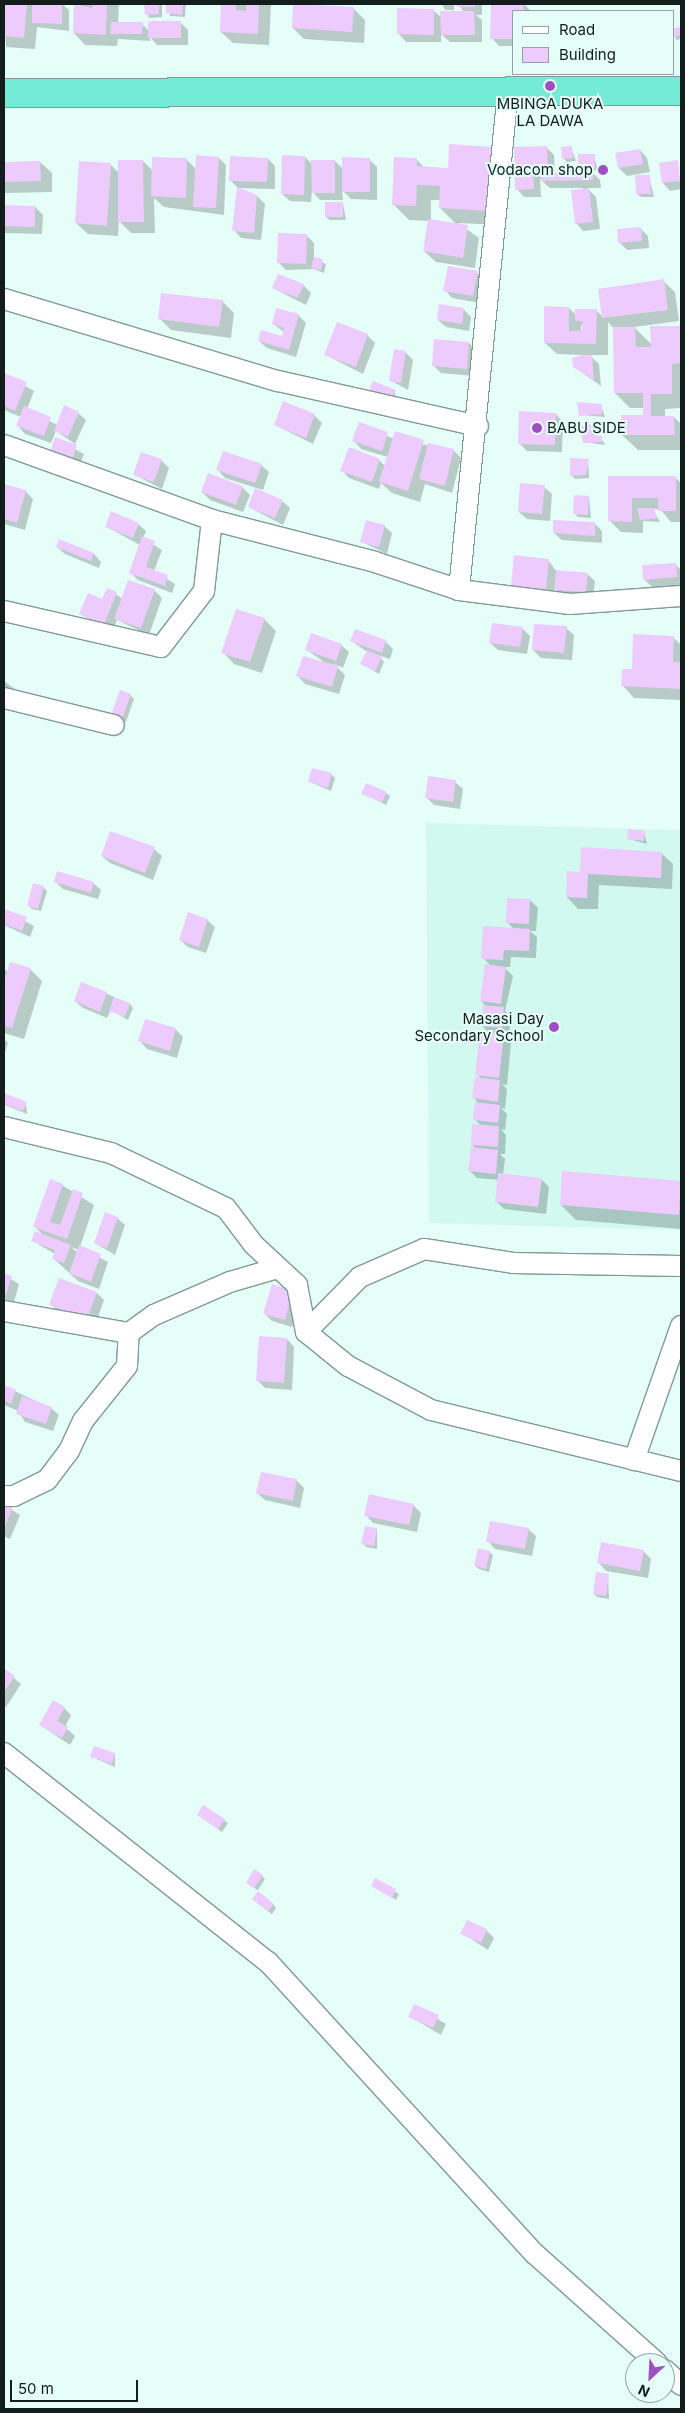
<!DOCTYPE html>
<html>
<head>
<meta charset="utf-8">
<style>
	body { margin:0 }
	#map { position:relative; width:685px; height:2413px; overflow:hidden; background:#e6fef8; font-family:Inter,sans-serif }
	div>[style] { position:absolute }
	.built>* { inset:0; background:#d2f9f0 }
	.shadow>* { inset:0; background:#0003 }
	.building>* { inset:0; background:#edcbfd }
	.roads { filter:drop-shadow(1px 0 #7f9a94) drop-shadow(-1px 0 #7f9a94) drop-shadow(0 1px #7f9a94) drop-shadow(0 -1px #7f9a94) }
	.street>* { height:20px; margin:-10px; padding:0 10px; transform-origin:10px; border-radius:10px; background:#fff }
	.highway>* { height:28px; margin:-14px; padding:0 14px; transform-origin:14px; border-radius:14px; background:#74ebd6 }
	.dots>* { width:14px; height:14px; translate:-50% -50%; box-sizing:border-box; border:2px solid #e6fef8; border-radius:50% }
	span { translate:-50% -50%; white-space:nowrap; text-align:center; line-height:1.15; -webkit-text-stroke:4px #e6fef8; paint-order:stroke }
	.poi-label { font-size:15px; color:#131e1c }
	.right { translate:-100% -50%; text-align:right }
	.left { translate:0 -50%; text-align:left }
	.frame { position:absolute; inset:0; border:5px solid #131e1c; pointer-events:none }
	.legend { position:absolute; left:512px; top:10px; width:162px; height:65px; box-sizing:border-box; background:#e6fef8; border:1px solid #92a4a0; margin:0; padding:6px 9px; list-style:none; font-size:15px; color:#131e1c }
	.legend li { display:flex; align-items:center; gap:10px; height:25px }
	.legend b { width:25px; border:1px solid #92a4a0 }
	.north { position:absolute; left:625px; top:2353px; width:50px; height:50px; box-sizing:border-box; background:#e6fef8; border:1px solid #92a4a0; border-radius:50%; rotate:205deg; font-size:14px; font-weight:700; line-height:20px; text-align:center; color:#131e1c }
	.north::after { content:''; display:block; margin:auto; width:18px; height:22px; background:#9e4fc0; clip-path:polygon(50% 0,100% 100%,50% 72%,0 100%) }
	.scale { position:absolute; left:10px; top:2380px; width:128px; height:22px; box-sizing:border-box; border:2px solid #131e1c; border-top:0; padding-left:6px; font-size:15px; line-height:18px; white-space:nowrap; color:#131e1c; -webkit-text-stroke:4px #e6fef8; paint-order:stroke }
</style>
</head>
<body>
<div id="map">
	<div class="built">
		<div style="clip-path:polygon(426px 823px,681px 830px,681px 1230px,429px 1223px)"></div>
	</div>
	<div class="shadow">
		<div style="clip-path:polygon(4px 4px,62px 4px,69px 10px,69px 31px,37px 27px,35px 49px,6px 47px)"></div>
		<div style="clip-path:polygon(75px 4px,119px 4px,118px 23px,142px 24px,149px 31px,181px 23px,188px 30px,188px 45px,157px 45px,150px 37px,150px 41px,118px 39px,117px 46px,85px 45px,74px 33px)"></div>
		<div style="clip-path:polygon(146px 4px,162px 4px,162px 17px,149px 18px)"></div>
		<div style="clip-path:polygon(168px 4px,186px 4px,185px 17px,170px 16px)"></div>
		<div style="clip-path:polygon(223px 4px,271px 4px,269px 45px,233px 43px,221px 32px)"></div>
		<div style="clip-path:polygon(294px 4px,353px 8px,365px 20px,364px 43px,304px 39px,293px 28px)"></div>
		<div style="clip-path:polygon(442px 4px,454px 4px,454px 10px,445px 10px)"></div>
		<div style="clip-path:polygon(458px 4px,482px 4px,482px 15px,476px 15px,482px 20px,482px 42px,450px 42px,441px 34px,441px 42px,406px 42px,399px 34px,433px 10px,442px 18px,464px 12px)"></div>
		<div style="clip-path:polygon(492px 4px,524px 4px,531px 11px,514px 11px,514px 46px,499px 46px,492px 38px)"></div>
		<div style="clip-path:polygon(681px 28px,681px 39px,676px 40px,674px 29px)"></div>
		<div style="clip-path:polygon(546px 147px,554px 155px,555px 173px,593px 173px,600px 180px,601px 188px,587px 188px,596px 197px,600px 229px,583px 231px,576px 223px,583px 188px,550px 188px,540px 179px,541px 197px,524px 197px,517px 189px)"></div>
		<div style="clip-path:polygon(evenodd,491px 148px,507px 163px,504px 225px,458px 223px,479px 238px,475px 268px,436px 262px,424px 251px,429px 221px,409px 220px,393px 204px,416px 159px,425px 168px,449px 169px,491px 148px,431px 200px,441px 200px,440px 208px,457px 225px,431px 220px,431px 200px)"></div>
		<div style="clip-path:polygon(571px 148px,576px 161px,567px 162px,563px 158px)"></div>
		<div style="clip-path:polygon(640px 150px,647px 158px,650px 172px,627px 176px,619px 168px,617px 154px)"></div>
		<div style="clip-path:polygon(594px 155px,598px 171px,579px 167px)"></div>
		<div style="clip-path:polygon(305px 157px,313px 165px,335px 161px,344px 170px,369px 159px,377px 167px,377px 200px,351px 199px,342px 190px,343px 200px,320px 200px,312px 191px,311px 202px,290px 201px,282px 194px)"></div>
		<div style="clip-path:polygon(219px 158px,226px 165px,224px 215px,164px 207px,154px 198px,155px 233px,131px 233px,119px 221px,118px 236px,88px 234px,76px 223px,110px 164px,119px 173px,143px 161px,153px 171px,187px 160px,197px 170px)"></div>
		<div style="clip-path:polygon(268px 159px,275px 166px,275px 189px,238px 188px,230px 180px)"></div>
		<div style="clip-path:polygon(40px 162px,52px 173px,52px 192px,4px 193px,4px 163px)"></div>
		<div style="clip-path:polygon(677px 162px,681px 189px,670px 191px,663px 183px)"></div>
		<div style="clip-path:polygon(649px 176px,654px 197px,641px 197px,637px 194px)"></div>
		<div style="clip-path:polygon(257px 196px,265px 204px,261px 240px,241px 238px,234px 230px)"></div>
		<div style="clip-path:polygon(343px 203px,346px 220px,330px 220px,326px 217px)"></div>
		<div style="clip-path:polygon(4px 206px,35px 207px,43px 215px,42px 234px,4px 233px)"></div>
		<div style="clip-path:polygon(640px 228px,648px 236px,649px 248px,627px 250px,619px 242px)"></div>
		<div style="clip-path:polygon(307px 236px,314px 243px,314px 259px,326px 264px,324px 273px,314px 269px,286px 270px,279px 263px)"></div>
		<div style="clip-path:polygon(477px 272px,485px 280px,480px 303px,452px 298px,445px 290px)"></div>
		<div style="clip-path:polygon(evenodd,663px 281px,675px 292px,679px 321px,634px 327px,652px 345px,652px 328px,681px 327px,681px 408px,665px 409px,665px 417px,674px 417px,681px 424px,681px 450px,638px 450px,622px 435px,644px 416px,644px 408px,630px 408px,615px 393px,614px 329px,608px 322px,608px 355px,589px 355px,599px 364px,601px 386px,574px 367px,574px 359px,585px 355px,557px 354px,545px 343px,569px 308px,576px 315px,596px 310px,603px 317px,663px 281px,581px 325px,584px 328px,584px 333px,581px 333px,581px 325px)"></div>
		<div style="clip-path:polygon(303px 285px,311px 293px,306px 305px,273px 288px)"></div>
		<div style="clip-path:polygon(222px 301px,234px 313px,231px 338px,171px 330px,160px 319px)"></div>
		<div style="clip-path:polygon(463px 309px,471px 317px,469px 331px,446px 327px,438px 320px)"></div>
		<div style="clip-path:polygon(298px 315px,306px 323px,296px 357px,267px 348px,259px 341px,283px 338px,284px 332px,273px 324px)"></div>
		<div style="clip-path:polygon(367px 335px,375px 343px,363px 374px,326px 355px)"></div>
		<div style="clip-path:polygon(436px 340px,469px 343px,477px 351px,474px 376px,441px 373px,433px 365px)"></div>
		<div style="clip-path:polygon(405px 352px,413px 360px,408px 390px,390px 380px)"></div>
		<div style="clip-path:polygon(4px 374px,34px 391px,27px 409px,57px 425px,78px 413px,86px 420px,75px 444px,56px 431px,51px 443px,25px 434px,18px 426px,21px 417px,4px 410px)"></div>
		<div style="clip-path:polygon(374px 383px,395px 392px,396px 402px,374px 393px)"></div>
		<div style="clip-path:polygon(601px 405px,605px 417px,581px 415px)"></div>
		<div style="clip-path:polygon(556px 414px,563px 422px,562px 452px,527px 451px,519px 443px)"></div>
		<div style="clip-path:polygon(314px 415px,322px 423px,313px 444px,275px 425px)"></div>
		<div style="clip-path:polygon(359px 423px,394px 439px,453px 450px,461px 458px,452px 493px,425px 484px,420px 502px,392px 493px,381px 483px,379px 489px,349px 478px,342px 470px,379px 460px,385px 466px,388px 457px,361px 449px,354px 441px)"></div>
		<div style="clip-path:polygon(590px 425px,595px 437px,601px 437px,605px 445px,584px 442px)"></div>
		<div style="clip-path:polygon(56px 439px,84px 454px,79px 468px)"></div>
		<div style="clip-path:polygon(161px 460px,169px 468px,162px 489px,135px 475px)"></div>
		<div style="clip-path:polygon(588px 460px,589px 478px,575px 479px,571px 475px)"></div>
		<div style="clip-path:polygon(261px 465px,269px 472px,263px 490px,225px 478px,218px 470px)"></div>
		<div style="clip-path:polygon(610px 477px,675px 477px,681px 483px,681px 522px,671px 522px,660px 509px,653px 509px,660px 522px,643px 521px,643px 533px,621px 532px,610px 521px)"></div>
		<div style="clip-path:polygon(4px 485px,25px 491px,33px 499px,25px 530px,4px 524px)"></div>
		<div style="clip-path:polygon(242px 487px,250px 495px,243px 512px,210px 500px,202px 492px)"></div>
		<div style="clip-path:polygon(544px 487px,552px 494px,550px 521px,527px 519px,519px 512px)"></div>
		<div style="clip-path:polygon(589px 497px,591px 518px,578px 517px,574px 513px)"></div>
		<div style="clip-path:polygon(282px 501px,290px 508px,283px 525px,249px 507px)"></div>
		<div style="clip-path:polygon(138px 524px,146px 531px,143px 538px,162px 550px,154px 571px,175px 584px,172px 593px,138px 580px,130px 572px,140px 545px,107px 527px)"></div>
		<div style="clip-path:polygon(595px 524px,602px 531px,602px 543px,562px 540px,554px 533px)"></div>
		<div style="clip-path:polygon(384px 526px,392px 533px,387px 554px,362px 542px)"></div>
		<div style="clip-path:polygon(60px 541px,94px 554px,101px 562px,99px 568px,65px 554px,57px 547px)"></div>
		<div style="clip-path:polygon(548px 560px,556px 571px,587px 574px,595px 581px,593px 600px,563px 597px,554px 588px,554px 597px,520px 594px,513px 586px)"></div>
		<div style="clip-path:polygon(675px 564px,681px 570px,681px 585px,652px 587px,644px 579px)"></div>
		<div style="clip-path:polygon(108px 589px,123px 599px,154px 590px,162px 598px,149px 635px,117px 620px,112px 632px,80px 614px,103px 600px)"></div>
		<div style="clip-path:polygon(264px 619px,276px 631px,262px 673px,234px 664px,223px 652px)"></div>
		<div style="clip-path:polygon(522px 628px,530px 636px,527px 654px,498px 650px,490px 643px)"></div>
		<div style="clip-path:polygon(566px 628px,574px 635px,572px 660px,541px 658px,533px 650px)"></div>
		<div style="clip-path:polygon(674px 638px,681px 645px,681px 700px,634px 698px,623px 686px,633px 670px)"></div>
		<div style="clip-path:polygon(352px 641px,385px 641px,393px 649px,390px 659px,378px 655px,384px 662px,379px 674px,362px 664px,367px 652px)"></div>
		<div style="clip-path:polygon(341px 645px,349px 652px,343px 668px,334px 664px,345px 675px,339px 694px,305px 684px,298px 676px,328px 665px,307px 650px)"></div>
		<div style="clip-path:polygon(4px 681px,18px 691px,15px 698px,4px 694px)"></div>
		<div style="clip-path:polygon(130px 695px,134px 699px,126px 722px,116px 718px)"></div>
		<div style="clip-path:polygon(331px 774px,335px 778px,331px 791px,310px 782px)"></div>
		<div style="clip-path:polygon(455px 782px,463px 789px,460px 809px,434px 805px,426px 797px)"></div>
		<div style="clip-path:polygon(363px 793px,386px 793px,390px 796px,386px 805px)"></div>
		<div style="clip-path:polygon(644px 832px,647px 844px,629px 839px)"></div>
		<div style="clip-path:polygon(154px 849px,162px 856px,153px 880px,110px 863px,102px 856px)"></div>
		<div style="clip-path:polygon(661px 853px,673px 864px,672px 889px,599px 885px,598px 909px,578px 909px,567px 897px,581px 873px)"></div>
		<div style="clip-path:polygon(55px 881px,93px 883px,101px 890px,98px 899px,63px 889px)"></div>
		<div style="clip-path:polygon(43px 887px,47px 891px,41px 911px,32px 909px,28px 905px)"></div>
		<div style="clip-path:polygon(530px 900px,538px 908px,536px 931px,530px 931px,537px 937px,536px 958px,511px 957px,510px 967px,504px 967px,513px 976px,505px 1011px,511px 1016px,509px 1035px,503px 1035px,511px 1043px,507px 1085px,502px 1084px,507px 1089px,505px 1109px,501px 1108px,507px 1114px,505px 1130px,501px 1129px,506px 1135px,505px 1154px,500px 1154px,505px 1159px,503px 1175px,542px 1180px,549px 1187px,546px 1214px,504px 1209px,496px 1201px,499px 1180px,477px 1178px,470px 1171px,476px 1149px,472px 1145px,482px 1126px,474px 1119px,479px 1104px,474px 1098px,481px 1079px,477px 1074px,489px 1033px,482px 1026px,487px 1007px,481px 1001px,491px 966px,483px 958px,514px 929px,507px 922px)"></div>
		<div style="clip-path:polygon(4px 910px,34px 926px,30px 937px,4px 925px)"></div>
		<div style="clip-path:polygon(207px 920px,215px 927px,206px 953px,188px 947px,180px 940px)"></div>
		<div style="clip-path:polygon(4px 968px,8px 972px,30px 969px,42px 981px,24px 1039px,4px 1033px)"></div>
		<div style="clip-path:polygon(82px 983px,130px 1004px,133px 1008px,128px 1020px,111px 1010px,107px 1018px,83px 1008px,75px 1001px)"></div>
		<div style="clip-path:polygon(146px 1020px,176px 1030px,183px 1037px,177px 1058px,147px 1049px,140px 1041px)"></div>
		<div style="clip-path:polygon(4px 1039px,8px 1043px,5px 1052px,4px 1051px)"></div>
		<div style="clip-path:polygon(4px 1096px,26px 1103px,27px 1114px,5px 1105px)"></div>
		<div style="clip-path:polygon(564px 1172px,681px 1182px,681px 1229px,576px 1220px,561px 1205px)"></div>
		<div style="clip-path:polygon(evenodd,62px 1185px,94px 1205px,80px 1247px,108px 1262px,99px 1289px,78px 1281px,53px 1258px,55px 1254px,33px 1241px,44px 1236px,35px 1227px,62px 1185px,71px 1247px,79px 1250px,78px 1253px,71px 1247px)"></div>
		<div style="clip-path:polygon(117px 1218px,125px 1225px,115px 1255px,95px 1243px)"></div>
		<div style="clip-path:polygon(4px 1275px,19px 1284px,14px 1302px,4px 1299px)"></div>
		<div style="clip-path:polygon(293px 1291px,300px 1299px,292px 1327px,272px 1321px,265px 1314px)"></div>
		<div style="clip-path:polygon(97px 1293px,104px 1300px,95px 1325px,58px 1312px,51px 1304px)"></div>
		<div style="clip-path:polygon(287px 1339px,294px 1347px,292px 1390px,265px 1388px,257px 1380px)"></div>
		<div style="clip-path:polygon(4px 1386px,51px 1408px,59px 1415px,53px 1431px,25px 1422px,18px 1411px,4px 1405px)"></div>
		<div style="clip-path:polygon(296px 1480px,304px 1488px,300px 1508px,265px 1500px,257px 1493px)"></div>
		<div style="clip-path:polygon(4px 1505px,20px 1515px,10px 1539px,4px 1536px)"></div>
		<div style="clip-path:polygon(413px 1505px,421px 1513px,417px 1532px,373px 1523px,366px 1515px)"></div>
		<div style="clip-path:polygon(377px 1529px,377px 1549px,366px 1547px,363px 1543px)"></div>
		<div style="clip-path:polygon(528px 1529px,536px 1536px,532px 1556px,495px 1549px,488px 1541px)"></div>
		<div style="clip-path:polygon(643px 1551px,651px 1559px,648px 1578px,606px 1571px,599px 1563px)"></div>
		<div style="clip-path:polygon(489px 1552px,493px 1555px,489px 1572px,479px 1569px,475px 1566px)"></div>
		<div style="clip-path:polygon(608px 1575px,609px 1599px,597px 1597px,594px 1594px)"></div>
		<div style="clip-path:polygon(4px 1670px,21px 1684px,6px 1707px,4px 1706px)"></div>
		<div style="clip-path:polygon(64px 1708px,71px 1715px,65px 1727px,75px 1736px,70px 1745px,40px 1725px)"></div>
		<div style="clip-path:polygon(115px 1754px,115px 1767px,92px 1757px)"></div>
		<div style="clip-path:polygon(198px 1815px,224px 1820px,228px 1823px,222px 1832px)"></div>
		<div style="clip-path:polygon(262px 1876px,265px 1879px,258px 1890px,251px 1886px)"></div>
		<div style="clip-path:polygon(375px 1880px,399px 1894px,396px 1900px,372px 1886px)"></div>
		<div style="clip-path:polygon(257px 1903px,273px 1904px,276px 1908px,272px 1914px)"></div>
		<div style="clip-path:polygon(486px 1930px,494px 1938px,488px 1950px,462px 1933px)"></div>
		<div style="clip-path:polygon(414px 2005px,446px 2024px,441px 2035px,409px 2016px)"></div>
	</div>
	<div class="building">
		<div style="clip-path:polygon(4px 4px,27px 4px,24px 38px,4px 36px)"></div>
		<div style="clip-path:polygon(32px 4px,62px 4px,62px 24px,32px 23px)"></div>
		<div style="clip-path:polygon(74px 4px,92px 8px,93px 4px,107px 4px,106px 35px,73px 33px)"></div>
		<div style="clip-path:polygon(144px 4px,159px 4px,159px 14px,145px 15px)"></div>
		<div style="clip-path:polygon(166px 4px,183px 4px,182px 15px,166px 13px)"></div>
		<div style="clip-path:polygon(221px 4px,236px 4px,236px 10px,246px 11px,246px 4px,259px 4px,258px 34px,220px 32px)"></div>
		<div style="clip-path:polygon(293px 4px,354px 7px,352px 32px,292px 28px)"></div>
		<div style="clip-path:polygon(457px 4px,475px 4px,475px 7px,457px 7px)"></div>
		<div style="clip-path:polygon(491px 4px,524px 4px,523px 11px,514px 11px,514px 39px,490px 39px)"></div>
		<div style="clip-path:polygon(397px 8px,434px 9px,434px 35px,397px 34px)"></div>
		<div style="clip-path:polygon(440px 11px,474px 11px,475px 35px,441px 35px)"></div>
		<div style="clip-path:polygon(148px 21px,181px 21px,181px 38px,148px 38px)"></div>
		<div style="clip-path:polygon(111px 22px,143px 22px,142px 34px,110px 34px)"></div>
		<div style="clip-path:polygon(681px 27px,681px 36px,674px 36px,674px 28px)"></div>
		<div style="clip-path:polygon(449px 144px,492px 147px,489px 211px,439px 208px,440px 186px,417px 185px,416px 206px,392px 205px,394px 157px,417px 158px,417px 166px,448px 168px)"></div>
		<div style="clip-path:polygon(547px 146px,548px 169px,533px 170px,534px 189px,515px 190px,514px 147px)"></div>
		<div style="clip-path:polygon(572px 146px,573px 158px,562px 159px,561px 147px)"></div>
		<div style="clip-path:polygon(640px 149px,643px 164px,618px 168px,615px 153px)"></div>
		<div style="clip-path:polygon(578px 154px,595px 154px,595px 168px,578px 167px)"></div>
		<div style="clip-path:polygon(196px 155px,219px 157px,216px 208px,193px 207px)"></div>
		<div style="clip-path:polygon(282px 155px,305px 156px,304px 195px,281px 194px)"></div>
		<div style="clip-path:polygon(230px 156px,268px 158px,267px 182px,229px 181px)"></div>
		<div style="clip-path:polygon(152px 157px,187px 158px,186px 198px,151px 196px)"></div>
		<div style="clip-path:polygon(342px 157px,370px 158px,370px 192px,342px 192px)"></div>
		<div style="clip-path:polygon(118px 160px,143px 160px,144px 222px,118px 222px)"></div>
		<div style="clip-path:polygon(311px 160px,335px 160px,335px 193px,312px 193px)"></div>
		<div style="clip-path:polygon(678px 160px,680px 181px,662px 183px,659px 163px)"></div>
		<div style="clip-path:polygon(40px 161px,41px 181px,4px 182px,4px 162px)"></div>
		<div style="clip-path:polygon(79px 161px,111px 163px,107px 226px,75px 223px)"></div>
		<div style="clip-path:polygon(593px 171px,593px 180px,541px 181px,541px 172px)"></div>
		<div style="clip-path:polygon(635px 175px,650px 175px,651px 194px,636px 194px)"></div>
		<div style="clip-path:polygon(237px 187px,257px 195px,254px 233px,232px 231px)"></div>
		<div style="clip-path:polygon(589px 188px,593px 222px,575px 224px,571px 190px)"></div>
		<div style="clip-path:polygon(325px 202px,343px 202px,343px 217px,325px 217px)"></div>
		<div style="clip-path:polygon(4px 205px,35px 206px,35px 227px,4px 226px)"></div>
		<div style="clip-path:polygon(428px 219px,468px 225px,463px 258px,423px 251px)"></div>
		<div style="clip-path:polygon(641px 227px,642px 241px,618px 243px,617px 229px)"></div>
		<div style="clip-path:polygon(278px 233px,307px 234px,306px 264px,277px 263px)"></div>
		<div style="clip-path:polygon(314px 257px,323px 259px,321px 270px,311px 268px)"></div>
		<div style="clip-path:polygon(448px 266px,478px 271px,473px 296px,443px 291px)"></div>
		<div style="clip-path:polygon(278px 274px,304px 284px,298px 298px,272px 288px)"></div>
		<div style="clip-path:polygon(664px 279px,668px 310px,602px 318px,598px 289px)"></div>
		<div style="clip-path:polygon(161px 293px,223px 300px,219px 327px,158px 319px)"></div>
		<div style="clip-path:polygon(439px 304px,464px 308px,462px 324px,437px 320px)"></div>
		<div style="clip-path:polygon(544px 306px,569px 307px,569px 331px,582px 331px,582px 321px,575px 321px,575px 309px,597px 309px,596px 344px,544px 343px)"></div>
		<div style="clip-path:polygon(276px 308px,299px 314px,289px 350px,258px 341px,261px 330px,282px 336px,284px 328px,272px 324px)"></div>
		<div style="clip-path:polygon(337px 322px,368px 334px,356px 367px,324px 355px)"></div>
		<div style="clip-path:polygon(650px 326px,681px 326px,681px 363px,672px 364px,672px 394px,651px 394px,651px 416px,674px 416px,675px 435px,621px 435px,621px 415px,643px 415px,643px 393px,614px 393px,613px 327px,635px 327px,636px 347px,651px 347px)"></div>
		<div style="clip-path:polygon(434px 339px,469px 342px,467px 369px,432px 366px)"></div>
		<div style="clip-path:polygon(394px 349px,406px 351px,401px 383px,389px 381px)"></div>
		<div style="clip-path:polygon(582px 355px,592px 355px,594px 380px,573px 367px,572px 358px)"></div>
		<div style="clip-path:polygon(4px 373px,27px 382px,15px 411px,4px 406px)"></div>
		<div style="clip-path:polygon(373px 381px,396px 390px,392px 399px,369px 390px)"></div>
		<div style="clip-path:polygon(283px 401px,315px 414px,306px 438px,274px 425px)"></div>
		<div style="clip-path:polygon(577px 402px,602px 404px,602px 414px,579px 416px)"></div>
		<div style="clip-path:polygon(64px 405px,79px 412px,68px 437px,54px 431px)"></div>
		<div style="clip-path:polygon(24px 406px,51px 417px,44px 436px,16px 426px)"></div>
		<div style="clip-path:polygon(519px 411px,556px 413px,555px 445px,518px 444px)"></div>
		<div style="clip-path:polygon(359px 422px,388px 432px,382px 451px,352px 441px)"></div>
		<div style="clip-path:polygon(591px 424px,592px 435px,602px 436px,602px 442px,583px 443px,579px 426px)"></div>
		<div style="clip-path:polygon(395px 431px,424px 440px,408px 491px,379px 482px)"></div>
		<div style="clip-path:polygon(55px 437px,77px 445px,72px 461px,50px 453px)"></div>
		<div style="clip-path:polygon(428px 443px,454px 449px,445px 486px,419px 479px)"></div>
		<div style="clip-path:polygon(349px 447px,380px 459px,372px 482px,340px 471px)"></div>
		<div style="clip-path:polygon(223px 451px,262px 464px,255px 483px,216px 470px)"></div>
		<div style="clip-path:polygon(141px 452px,162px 459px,154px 482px,133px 475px)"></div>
		<div style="clip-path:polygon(570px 458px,589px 459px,586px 475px,570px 476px)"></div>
		<div style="clip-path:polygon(208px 473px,243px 486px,236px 505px,201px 492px)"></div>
		<div style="clip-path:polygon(608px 476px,676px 476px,676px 511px,658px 511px,658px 498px,632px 498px,632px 522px,608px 521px)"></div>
		<div style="clip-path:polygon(520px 483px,545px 485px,542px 514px,518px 512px)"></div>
		<div style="clip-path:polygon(4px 484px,26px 490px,17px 523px,4px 519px)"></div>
		<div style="clip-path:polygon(255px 488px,283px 500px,275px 518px,248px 507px)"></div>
		<div style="clip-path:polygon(574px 495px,589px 496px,588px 515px,573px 514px)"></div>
		<div style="clip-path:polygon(637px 508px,654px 508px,657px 518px,640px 520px)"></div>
		<div style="clip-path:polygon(111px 511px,139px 523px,133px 538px,105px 527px)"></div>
		<div style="clip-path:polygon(366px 520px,385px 525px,379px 547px,360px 542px)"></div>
		<div style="clip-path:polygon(553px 520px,595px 522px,595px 536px,553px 533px)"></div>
		<div style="clip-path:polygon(142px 536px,155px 541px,146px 567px,168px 575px,165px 586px,129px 573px)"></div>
		<div style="clip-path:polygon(59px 539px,94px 553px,91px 561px,56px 547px)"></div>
		<div style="clip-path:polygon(514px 555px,549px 559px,546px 590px,511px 586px)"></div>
		<div style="clip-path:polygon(676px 563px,677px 577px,643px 580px,642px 565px)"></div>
		<div style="clip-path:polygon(556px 570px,588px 573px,586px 592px,554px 590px)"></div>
		<div style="clip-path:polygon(128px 580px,155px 589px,141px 628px,114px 619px)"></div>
		<div style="clip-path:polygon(107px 588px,117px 592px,104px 625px,79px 614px,88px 593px,102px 599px)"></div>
		<div style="clip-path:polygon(236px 609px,265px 618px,250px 662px,221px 653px)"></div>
		<div style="clip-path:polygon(492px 623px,523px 627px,520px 647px,489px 643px)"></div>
		<div style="clip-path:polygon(534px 624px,567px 626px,564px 653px,532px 650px)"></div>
		<div style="clip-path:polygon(355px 629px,386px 640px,382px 653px,350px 641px)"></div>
		<div style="clip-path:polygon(311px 633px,342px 644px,336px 661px,305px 650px)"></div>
		<div style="clip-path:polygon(633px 634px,674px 636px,673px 662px,681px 662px,681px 689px,621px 686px,622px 669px,632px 669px)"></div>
		<div style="clip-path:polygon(367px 650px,382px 657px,375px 671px,360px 664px)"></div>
		<div style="clip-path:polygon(303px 656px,338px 666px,332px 687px,296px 676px)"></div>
		<div style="clip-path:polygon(120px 690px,131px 694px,122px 719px,111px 715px)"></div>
		<div style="clip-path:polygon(312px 768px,332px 773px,328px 788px,308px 782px)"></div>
		<div style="clip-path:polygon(428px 776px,456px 780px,453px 802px,425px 798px)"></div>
		<div style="clip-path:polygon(366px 783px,387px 792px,382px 802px,361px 794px)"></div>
		<div style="clip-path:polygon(628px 829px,645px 831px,644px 841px,627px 839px)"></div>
		<div style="clip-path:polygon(110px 831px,155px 847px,145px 873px,101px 856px)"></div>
		<div style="clip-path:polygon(581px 847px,662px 852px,661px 878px,588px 874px,587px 898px,566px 897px,567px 871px,580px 872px)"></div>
		<div style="clip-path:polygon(57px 871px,94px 882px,91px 893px,54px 882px)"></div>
		<div style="clip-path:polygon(33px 883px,44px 886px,38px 909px,27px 906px)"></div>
		<div style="clip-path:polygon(507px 898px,530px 899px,529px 924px,506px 923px)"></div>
		<div style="clip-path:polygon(4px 909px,27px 917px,22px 931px,4px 924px)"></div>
		<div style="clip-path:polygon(188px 912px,208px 919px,199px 947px,179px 940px)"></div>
		<div style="clip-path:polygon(483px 926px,530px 929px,529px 951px,504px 950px,503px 960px,481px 959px)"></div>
		<div style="clip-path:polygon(10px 962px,31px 968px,12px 1028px,4px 1026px,4px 981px)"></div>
		<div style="clip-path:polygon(485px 964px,506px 967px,501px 1004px,480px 1001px)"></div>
		<div style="clip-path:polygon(81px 982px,107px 992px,100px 1012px,74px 1001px)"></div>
		<div style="clip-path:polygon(114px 997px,130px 1003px,125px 1017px,109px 1011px)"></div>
		<div style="clip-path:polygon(483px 1005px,504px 1007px,502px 1028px,481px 1026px)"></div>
		<div style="clip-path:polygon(145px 1019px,176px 1028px,170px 1051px,138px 1041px)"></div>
		<div style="clip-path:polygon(480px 1031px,504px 1034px,499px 1078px,475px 1075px)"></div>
		<div style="clip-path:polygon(475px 1077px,500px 1080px,498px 1102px,472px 1098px)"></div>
		<div style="clip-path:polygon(4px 1093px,27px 1102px,23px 1111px,4px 1104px)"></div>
		<div style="clip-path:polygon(475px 1102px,500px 1105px,498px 1123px,473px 1120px)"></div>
		<div style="clip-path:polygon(472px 1124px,499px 1126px,498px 1147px,471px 1145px)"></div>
		<div style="clip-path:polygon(471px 1147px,498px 1150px,496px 1174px,468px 1171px)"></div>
		<div style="clip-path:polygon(562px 1171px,681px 1181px,679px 1215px,560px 1205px)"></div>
		<div style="clip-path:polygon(498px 1173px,542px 1178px,538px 1207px,495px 1202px)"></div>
		<div style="clip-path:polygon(50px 1179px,63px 1184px,50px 1222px,60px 1225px,73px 1189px,83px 1193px,67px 1239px,33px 1227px)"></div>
		<div style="clip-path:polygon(105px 1212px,118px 1217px,107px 1248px,94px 1243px)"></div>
		<div style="clip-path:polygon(35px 1231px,71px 1245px,64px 1263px,52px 1259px,55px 1250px,31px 1241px)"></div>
		<div style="clip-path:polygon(79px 1245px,101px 1254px,91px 1282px,69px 1273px)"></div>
		<div style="clip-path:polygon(4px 1273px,12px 1276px,6px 1295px,4px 1294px)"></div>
		<div style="clip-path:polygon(59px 1278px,97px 1292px,87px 1319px,49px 1305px)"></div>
		<div style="clip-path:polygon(272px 1284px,293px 1290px,285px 1320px,263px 1314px)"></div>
		<div style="clip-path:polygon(259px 1336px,287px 1338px,284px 1383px,256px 1381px)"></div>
		<div style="clip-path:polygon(4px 1385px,16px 1390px,11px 1404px,4px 1401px)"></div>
		<div style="clip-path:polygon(22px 1396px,52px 1407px,46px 1424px,16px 1414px)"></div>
		<div style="clip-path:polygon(261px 1472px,297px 1479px,293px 1501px,256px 1493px)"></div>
		<div style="clip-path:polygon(369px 1494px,414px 1504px,409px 1525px,364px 1516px)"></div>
		<div style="clip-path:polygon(4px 1503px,13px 1507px,4px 1529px)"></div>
		<div style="clip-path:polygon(490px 1521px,529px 1528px,525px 1549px,486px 1542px)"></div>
		<div style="clip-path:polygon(365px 1526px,377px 1528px,374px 1546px,361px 1544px)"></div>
		<div style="clip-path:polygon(601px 1542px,644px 1550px,640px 1571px,597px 1563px)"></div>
		<div style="clip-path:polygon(478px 1548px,490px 1551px,486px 1569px,474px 1566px)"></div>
		<div style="clip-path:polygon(596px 1572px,609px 1574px,606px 1596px,593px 1594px)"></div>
		<div style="clip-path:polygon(4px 1668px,15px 1676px,4px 1692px)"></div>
		<div style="clip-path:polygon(53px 1700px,65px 1707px,57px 1721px,68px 1727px,62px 1738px,39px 1725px)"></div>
		<div style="clip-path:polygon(94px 1746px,115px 1753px,112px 1764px,90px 1757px)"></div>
		<div style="clip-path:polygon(203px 1805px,225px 1819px,218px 1829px,197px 1815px)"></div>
		<div style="clip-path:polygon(254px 1869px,263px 1875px,254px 1888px,246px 1883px)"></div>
		<div style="clip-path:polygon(375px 1878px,396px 1889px,392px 1898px,371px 1886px)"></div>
		<div style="clip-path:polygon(258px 1891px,274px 1904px,268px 1911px,252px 1899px)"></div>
		<div style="clip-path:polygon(467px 1920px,487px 1929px,481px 1943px,460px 1934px)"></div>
		<div style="clip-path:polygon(414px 2004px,439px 2015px,433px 2028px,408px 2017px)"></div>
	</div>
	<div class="roads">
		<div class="street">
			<div style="left:4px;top:299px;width:286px;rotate:16.7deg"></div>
			<div style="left:278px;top:381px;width:205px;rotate:12.7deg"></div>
			<div style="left:4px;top:445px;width:221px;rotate:19.8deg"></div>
			<div style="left:212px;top:520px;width:168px;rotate:14.4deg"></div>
			<div style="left:375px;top:562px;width:89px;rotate:18.4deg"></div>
			<div style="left:459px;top:590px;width:112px;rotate:7.2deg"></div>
			<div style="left:570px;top:604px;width:111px;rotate:-4.1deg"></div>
			<div style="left:459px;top:590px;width:499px;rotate:-84.4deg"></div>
			<div style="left:4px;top:611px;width:161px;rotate:12.9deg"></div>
			<div style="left:161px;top:647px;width:71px;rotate:-52.5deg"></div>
			<div style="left:204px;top:591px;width:71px;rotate:-83.6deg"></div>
			<div style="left:4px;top:698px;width:113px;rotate:13.8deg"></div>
			<div style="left:4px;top:1127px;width:110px;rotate:13.7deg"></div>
			<div style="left:111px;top:1153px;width:127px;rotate:25.6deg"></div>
			<div style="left:226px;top:1208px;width:46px;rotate:52.9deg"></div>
			<div style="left:254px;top:1245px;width:59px;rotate:42.9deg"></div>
			<div style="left:297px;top:1285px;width:48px;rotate:79.2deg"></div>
			<div style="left:306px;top:1332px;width:54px;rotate:39deg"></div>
			<div style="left:348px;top:1366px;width:94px;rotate:27.9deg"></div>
			<div style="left:431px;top:1410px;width:257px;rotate:13.7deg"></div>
			<div style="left:4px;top:1311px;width:127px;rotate:10deg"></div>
			<div style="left:306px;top:1332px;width:77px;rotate:-45.5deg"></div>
			<div style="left:360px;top:1277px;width:70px;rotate:-23.6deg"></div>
			<div style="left:424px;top:1249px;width:90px;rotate:8.9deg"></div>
			<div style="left:513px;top:1263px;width:168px;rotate:1deg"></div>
			<div style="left:634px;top:1460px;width:142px;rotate:-70.7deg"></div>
			<div style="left:4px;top:1496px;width:10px"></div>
			<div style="left:14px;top:1496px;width:37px;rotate:-26deg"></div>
			<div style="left:47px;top:1480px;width:36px;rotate:-53deg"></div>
			<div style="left:69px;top:1451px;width:33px;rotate:-65deg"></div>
			<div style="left:83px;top:1421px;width:70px;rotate:-51.3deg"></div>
			<div style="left:127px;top:1366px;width:33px;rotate:-87deg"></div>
			<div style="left:129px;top:1333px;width:31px;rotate:-36deg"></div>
			<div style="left:154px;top:1315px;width:83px;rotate:-23.5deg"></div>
			<div style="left:230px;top:1282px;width:50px;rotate:-16.3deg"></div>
			<div style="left:4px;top:1753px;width:337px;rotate:38.4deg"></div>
			<div style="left:268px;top:1962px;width:396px;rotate:47.6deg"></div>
			<div style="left:535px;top:2254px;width:164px;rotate:41.8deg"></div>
			<div style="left:665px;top:2370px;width:22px;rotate:43deg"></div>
		</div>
		<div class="highway">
			<div style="left:4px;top:93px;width:677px;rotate:-0.17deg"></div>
		</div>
	</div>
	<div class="dots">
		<div style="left:550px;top:86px;background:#9e4fc0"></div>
		<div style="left:603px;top:170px;background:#9e4fc0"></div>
		<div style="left:537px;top:428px;background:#9e4fc0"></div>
		<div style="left:554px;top:1027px;background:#9e4fc0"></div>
	</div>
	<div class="poi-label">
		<span style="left:550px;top:112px">MBINGA DUKA<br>LA DAWA</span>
		<span class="right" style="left:593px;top:170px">Vodacom shop</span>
		<span class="left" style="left:547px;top:428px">BABU SIDE</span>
		<span class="right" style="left:544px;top:1027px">Masasi Day<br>Secondary School</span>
	</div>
	<div class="frame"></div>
	<ul class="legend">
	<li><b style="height:6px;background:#fff"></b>Road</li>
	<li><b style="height:14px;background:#edcbfd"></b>Building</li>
	</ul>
	<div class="north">N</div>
	<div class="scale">50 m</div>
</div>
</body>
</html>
